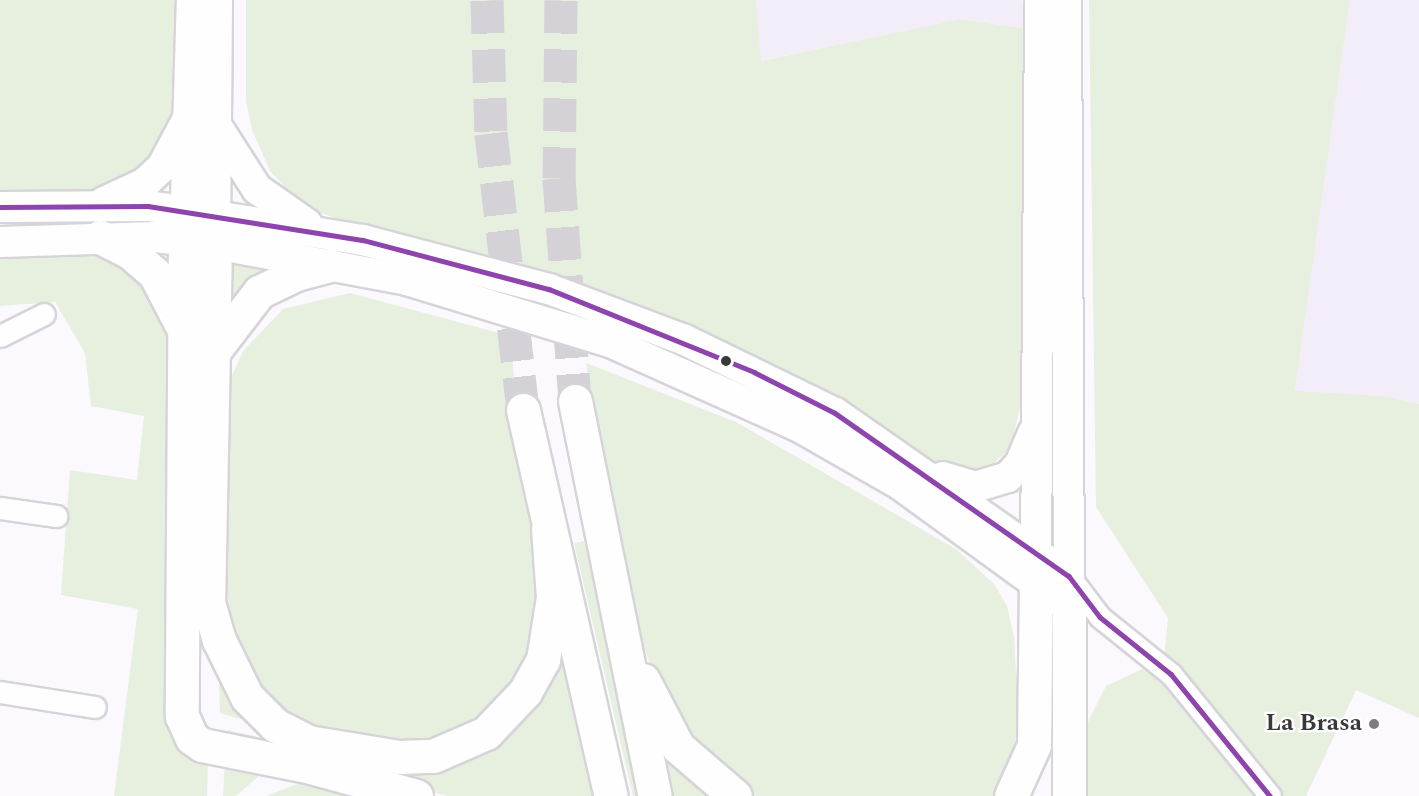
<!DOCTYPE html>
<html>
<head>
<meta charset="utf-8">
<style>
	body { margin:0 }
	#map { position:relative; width:1419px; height:796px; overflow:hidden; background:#fbf9fe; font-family:Spectral,serif }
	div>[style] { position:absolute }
	.built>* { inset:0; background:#f2edf8 }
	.green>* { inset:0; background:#e7efde }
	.highway-tunnel>* { height:33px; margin-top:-16.5px; transform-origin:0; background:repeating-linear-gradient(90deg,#d4d2d7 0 33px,transparent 0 49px) }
	.roads { filter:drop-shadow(2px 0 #d6d4d8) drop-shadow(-2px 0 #d6d4d8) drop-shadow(0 2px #d6d4d8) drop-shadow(0 -2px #d6d4d8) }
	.street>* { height:21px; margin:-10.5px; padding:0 10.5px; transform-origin:10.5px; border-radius:10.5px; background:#fefeff }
	.secondary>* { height:30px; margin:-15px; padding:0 15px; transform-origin:15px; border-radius:15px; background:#fefeff }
	.highway>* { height:33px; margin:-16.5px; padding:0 16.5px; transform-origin:16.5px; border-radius:16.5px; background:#fefeff }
	.bus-1>* { height:4.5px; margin:-2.25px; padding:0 2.25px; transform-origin:2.25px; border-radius:2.25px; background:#8e44ad }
	.dots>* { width:16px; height:16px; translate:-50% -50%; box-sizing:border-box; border:3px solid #fff; border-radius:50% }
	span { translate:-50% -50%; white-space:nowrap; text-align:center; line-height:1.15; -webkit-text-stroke:4.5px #fff; paint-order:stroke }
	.poi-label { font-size:24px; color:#3a383b; font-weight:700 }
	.right { translate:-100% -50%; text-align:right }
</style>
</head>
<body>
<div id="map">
	<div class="built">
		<div style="clip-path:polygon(756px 0,1022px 0,1027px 29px,960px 19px,760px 61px)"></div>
		<div style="clip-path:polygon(1350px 0,1419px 0,1419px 404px,1383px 396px,1295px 392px)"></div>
	</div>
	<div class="green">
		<div style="clip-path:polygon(0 0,185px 0,184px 98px,171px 137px,122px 192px,0 200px)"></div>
		<div style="clip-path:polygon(246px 0,756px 0,761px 61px,960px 19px,1027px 29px,1027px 379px,1010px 449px,983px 472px,955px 471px,909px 453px,840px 411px,303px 206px,270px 171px,252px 130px,246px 101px)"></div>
		<div style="clip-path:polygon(1089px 0,1350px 0,1295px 391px,1383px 396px,1419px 404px,1419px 718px,1356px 690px,1306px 796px,1084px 796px,1084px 730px,1106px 686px,1164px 659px,1168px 618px,1096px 507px)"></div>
		<div style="clip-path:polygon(0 253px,104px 254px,143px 279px,175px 328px,166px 728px,179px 745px,208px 759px,207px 796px,114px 796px,138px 609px,61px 595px,70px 470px,137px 480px,144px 416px,91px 406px,85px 353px,55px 302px,0 306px)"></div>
		<div style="clip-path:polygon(228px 260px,289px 266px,224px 316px)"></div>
		<div style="clip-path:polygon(350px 293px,510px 336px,518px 421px,539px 529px,535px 660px,497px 711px,433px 747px,311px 735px,255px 693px,232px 631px,227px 590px,228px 385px,243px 351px,283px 309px)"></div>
		<div style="clip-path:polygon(586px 363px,736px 422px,956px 549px,994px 584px,1007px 606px,1014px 637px,1019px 727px,1007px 773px,993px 796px,756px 796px,689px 740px,659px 687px,628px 605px)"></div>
		<div style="clip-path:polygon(584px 541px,644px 796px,633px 796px,574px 543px)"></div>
		<div style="clip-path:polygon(218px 653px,261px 725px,220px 713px)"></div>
		<div style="clip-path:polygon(560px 654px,594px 796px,448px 796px,226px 741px,228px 730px,393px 769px,499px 733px,537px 705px)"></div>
		<div style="clip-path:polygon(658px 734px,716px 796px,672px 796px)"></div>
		<div style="clip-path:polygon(225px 760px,268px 768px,236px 796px,223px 796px)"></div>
		<div style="clip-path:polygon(308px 780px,377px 796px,266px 796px)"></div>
	</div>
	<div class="highway-tunnel">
		<div style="left:487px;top:0;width:133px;rotate:88.3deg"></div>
		<div style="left:491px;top:133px;width:279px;rotate:83.4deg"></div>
		<div style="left:561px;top:0;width:178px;rotate:90.6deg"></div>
		<div style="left:559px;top:178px;width:224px;rotate:85.9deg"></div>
	</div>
	<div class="roads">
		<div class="street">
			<div style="left:0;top:336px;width:49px;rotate:-26.6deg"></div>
			<div style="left:0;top:508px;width:57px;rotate:8.1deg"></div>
			<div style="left:1069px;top:576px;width:51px;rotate:52.9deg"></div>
			<div style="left:1100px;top:617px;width:91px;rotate:38.8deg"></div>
			<div style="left:1171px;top:674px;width:157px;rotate:50.9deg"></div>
			<div style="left:0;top:692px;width:96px;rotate:9deg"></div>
		</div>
		<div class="secondary">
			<div style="left:1066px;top:0;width:589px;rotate:89.71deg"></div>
			<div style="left:216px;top:125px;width:76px;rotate:57.4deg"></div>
			<div style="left:257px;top:189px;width:61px;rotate:35deg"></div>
			<div style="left:104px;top:202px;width:45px;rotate:-24.9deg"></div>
			<div style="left:145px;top:183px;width:23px;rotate:-43deg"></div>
			<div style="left:162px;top:167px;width:51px;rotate:-61.9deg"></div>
			<div style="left:0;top:207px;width:148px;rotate:-0.4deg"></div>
			<div style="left:148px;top:206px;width:37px;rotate:8deg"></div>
			<div style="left:185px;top:211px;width:180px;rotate:9.3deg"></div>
			<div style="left:363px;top:240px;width:192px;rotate:14.8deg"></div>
			<div style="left:549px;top:289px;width:145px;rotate:20.6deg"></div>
			<div style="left:685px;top:340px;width:167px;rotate:26deg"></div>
			<div style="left:835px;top:413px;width:285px;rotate:34.9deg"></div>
			<div style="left:185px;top:231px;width:231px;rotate:-88.3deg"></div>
			<div style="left:215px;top:235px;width:235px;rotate:-89.5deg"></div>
			<div style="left:0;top:242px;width:156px;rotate:-1.8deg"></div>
			<div style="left:156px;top:237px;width:59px;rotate:6.8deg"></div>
			<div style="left:215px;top:244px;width:195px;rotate:10.6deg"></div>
			<div style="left:407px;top:280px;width:212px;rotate:17deg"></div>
			<div style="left:610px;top:342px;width:206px;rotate:24.1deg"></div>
			<div style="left:798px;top:426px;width:119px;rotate:29.8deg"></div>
			<div style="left:901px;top:485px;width:208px;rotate:36deg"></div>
			<div style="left:943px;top:477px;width:34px;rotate:17deg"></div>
			<div style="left:975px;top:487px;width:34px;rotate:-17deg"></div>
			<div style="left:1008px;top:477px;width:18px;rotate:-47deg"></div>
			<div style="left:1020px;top:464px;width:34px;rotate:-67deg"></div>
			<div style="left:1036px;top:564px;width:564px;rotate:-89.59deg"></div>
		</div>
		<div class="highway">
			<div style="left:100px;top:237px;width:35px;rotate:27deg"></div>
			<div style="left:131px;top:253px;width:32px;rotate:41deg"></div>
			<div style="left:155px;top:274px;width:56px;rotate:62.5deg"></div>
			<div style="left:185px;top:240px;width:476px;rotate:90.4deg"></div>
			<div style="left:182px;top:716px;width:24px;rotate:66deg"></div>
			<div style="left:192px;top:738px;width:12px;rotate:35deg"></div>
			<div style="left:202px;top:745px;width:111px;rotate:11.4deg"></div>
			<div style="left:311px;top:767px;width:109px;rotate:15.4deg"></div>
			<div style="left:215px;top:244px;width:358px;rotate:91.1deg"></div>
			<div style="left:208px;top:602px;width:40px;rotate:74deg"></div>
			<div style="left:219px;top:640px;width:64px;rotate:63.8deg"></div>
			<div style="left:247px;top:697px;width:40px;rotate:45deg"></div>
			<div style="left:275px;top:725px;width:37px;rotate:27deg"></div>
			<div style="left:308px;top:742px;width:92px;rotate:9.4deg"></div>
			<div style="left:399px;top:757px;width:34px;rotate:-2deg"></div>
			<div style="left:433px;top:756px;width:58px;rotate:-23.5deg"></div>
			<div style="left:486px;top:733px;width:57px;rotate:-46.4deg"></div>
			<div style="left:525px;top:692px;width:37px;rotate:-61deg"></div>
			<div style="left:543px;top:660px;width:64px;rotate:-81deg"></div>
			<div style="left:553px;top:597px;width:68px;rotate:-94.2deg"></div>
			<div style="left:213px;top:352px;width:76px;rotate:-52.5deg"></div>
			<div style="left:259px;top:292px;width:41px;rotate:-25.9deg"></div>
			<div style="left:296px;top:274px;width:34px;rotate:-15deg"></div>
			<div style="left:575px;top:401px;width:403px;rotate:78.6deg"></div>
			<div style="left:523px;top:410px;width:396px;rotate:77.2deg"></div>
			<div style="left:643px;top:680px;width:76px;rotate:62.4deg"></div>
			<div style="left:678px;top:747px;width:75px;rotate:40.7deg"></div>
			<div style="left:1011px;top:796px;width:56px;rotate:-65.7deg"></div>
			<div style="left:1034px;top:745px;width:158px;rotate:-89.3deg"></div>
			<div style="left:1069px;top:796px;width:189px;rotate:-90deg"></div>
		</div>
	</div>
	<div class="bus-1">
		<div style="left:0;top:207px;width:148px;rotate:-0.4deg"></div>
		<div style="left:148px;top:206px;width:218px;rotate:9deg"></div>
		<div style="left:363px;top:240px;width:192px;rotate:14.8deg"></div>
		<div style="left:549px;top:289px;width:221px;rotate:22deg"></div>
		<div style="left:754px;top:372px;width:91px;rotate:26.8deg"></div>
		<div style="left:835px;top:413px;width:285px;rotate:34.9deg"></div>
		<div style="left:1069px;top:576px;width:51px;rotate:52.9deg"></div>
		<div style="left:1100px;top:617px;width:91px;rotate:38.8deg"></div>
		<div style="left:1171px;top:674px;width:157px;rotate:50.9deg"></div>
	</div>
	<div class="dots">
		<div style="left:726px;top:361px;background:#3a383b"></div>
		<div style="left:1374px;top:724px;background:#7e7c7f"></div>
	</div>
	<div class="poi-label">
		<span class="right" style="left:1362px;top:724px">La Brasa</span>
	</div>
</div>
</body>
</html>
